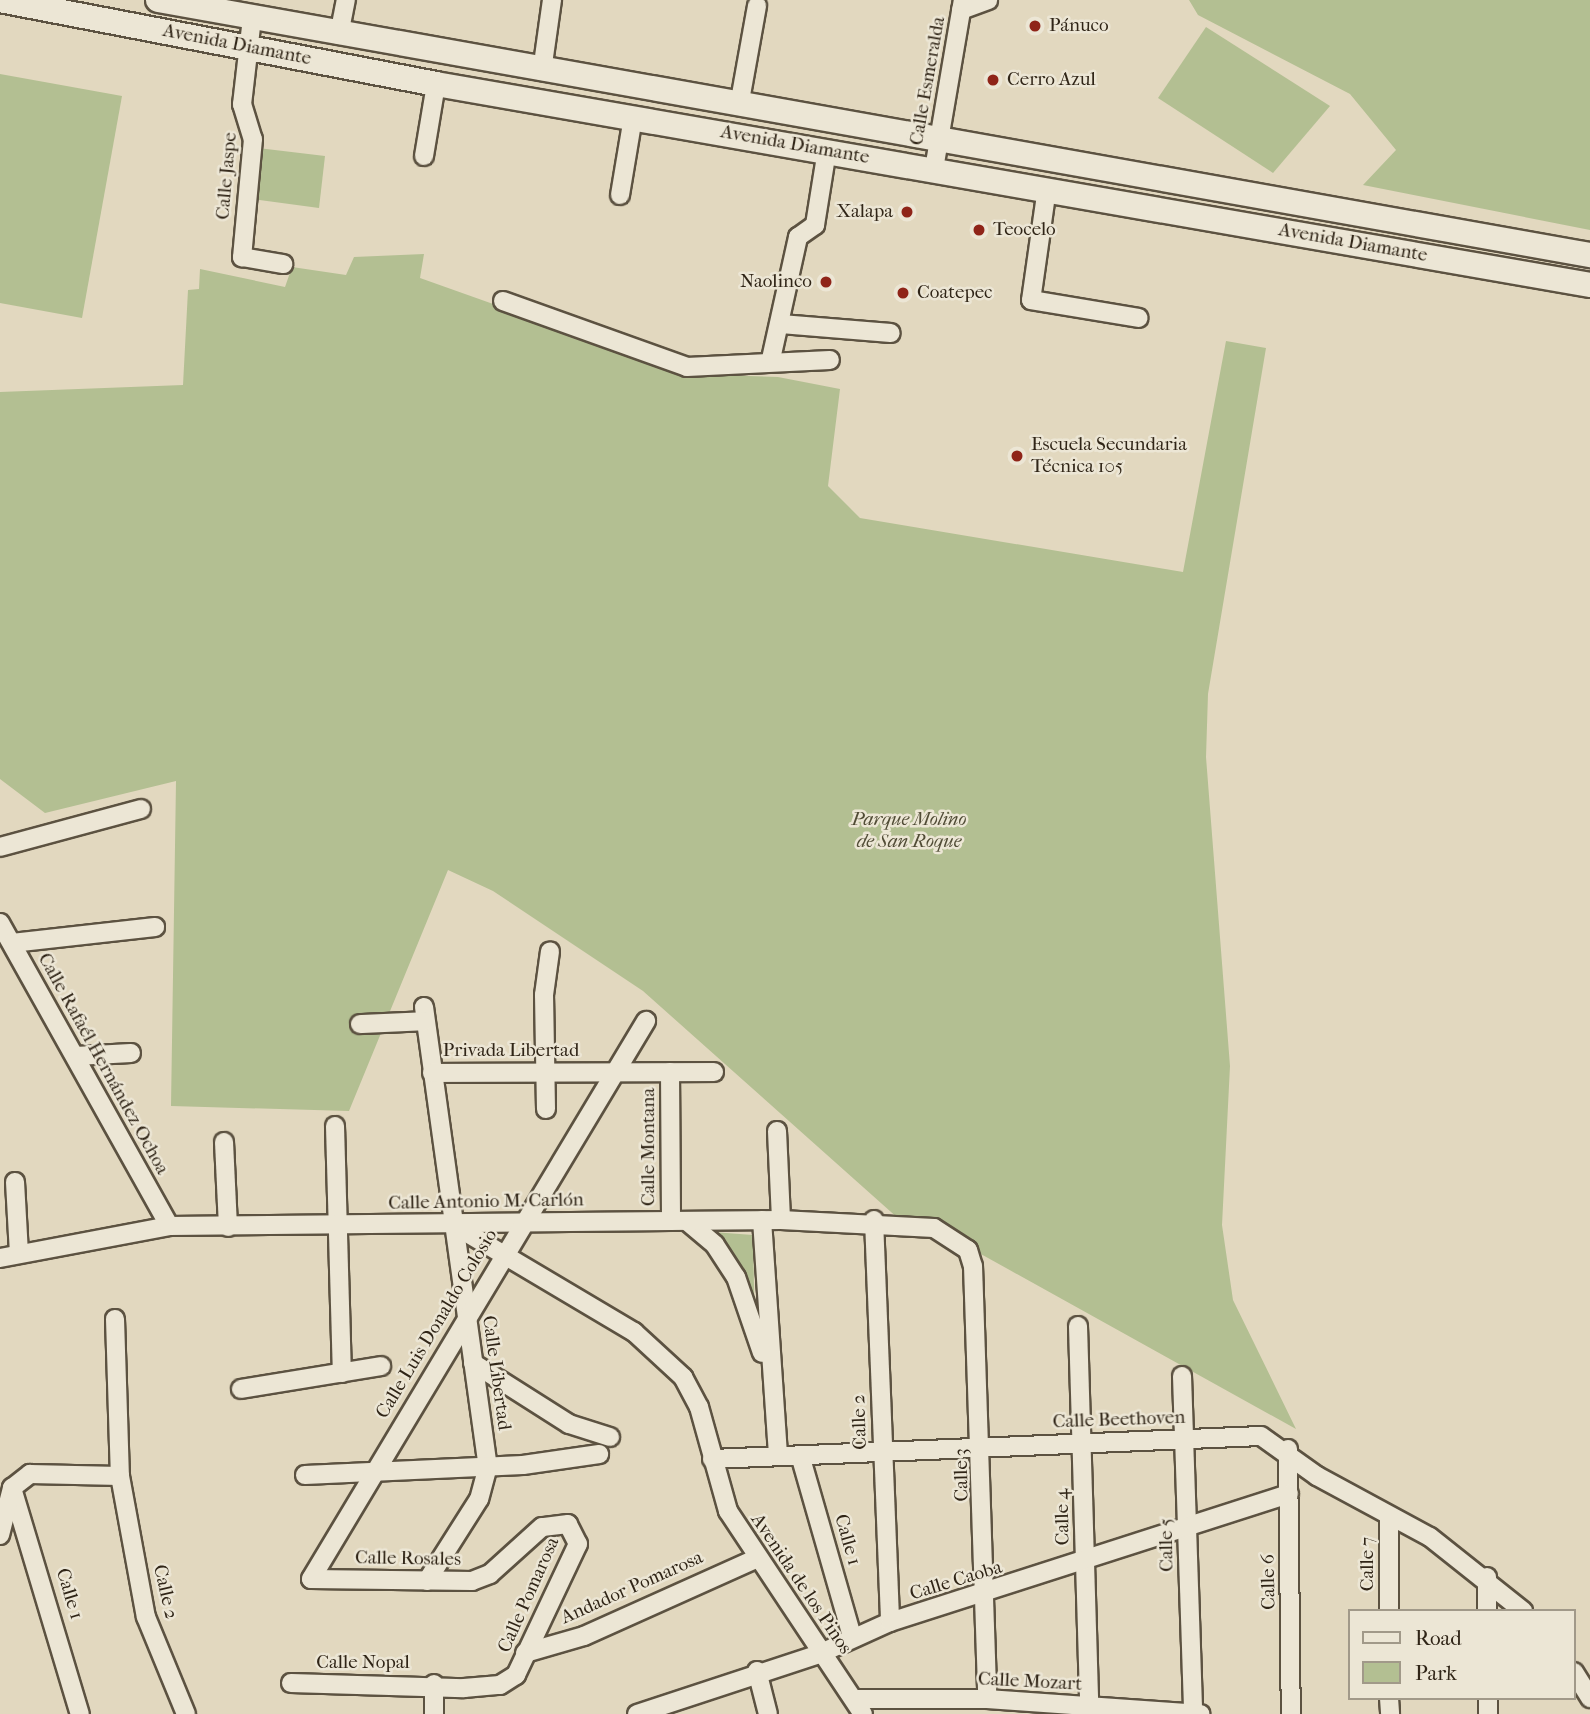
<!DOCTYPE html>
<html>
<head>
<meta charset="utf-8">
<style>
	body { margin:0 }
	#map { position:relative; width:1590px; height:1714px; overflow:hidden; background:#e2d8bf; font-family:"IM FELL French Canon",serif }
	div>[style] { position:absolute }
	.green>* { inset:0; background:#b3bf92 }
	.roads { filter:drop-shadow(2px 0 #5c5241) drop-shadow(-2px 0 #5c5241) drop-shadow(0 2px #5c5241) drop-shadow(0 -2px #5c5241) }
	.street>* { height:18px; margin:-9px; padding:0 9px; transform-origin:9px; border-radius:9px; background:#ece6d5 }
	.secondary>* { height:24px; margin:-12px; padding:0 12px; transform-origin:12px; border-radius:12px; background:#ece6d5 }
	.dots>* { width:19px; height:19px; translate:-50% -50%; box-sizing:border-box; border:4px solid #ece6d5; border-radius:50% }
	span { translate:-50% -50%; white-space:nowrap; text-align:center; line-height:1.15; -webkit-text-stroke:5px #ece6d5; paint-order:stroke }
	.poi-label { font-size:19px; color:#302517 }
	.left { translate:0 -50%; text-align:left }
	.right { translate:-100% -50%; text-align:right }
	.street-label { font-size:19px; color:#302517 }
	.park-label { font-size:19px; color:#514c36; font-style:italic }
	.legend { position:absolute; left:1348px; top:1609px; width:228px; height:91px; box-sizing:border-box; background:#ece6d5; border:2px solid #a19989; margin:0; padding:9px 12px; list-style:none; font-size:21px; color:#302517 }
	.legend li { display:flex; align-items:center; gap:14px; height:35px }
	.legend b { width:35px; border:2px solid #a19989 }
</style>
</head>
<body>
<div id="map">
	<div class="green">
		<div style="clip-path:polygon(1189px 0,1590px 0,1590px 230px,1363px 185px,1396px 150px,1350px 94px,1198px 15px)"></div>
		<div style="clip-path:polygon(1206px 27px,1330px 106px,1273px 173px,1158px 98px)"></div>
		<div style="clip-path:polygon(0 74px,122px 96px,82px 318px,0 303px)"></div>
		<div style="clip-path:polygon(258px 148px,325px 156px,319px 208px,252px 199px)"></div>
		<div style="clip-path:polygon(424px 254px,420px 278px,689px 374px,778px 377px,840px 389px,828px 486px,860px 518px,1183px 572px,1226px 341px,1266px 348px,1208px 694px,1206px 757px,1230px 1066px,1222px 1225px,1233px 1300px,1296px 1429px,961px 1243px,900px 1220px,643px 991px,493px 891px,448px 870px,349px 1111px,171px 1106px,176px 781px,45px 813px,0 779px,0 392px,183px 385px,188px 290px,199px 289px,200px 269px,285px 287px,292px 267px,346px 275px,354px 257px)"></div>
		<div style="clip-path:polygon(699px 1231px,753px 1235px,755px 1337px,736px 1280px)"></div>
	</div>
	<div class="roads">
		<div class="street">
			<div style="left:961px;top:10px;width:29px;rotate:-20deg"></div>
			<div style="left:252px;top:18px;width:87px;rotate:96.6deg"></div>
			<div style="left:242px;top:104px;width:37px;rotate:73deg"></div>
			<div style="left:253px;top:139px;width:119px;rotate:95.3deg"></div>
			<div style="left:242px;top:257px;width:42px;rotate:9.7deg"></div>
			<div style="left:339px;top:35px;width:36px;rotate:-79deg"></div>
			<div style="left:542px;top:71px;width:72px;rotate:-82deg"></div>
			<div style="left:739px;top:106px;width:102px;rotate:-79.8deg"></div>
			<div style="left:424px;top:156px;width:73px;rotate:-80.5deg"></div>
			<div style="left:934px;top:169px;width:171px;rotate:-80.3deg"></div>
			<div style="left:1047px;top:188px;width:113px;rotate:98.1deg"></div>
			<div style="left:1031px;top:300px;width:109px;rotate:9.5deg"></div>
			<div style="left:620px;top:195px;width:79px;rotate:-80.5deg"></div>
			<div style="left:503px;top:301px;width:195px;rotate:19.7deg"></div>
			<div style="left:687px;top:367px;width:143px;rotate:-2.8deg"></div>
			<div style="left:781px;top:324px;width:110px;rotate:4.7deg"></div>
			<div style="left:771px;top:359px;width:125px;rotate:-77.5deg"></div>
			<div style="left:798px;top:237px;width:21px;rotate:-35deg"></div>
			<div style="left:815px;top:225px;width:76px;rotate:-80.9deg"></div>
			<div style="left:0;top:847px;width:146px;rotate:-15.1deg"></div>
			<div style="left:0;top:923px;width:347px;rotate:60.8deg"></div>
			<div style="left:12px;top:943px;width:144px;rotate:-6.4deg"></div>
			<div style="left:424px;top:1007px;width:463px;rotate:82.1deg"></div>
			<div style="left:488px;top:1466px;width:34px;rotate:105deg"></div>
			<div style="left:479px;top:1499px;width:97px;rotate:122.4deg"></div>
			<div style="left:360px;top:1024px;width:65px;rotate:-2.6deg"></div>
			<div style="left:76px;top:1056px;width:55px;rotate:-3.1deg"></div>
			<div style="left:670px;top:1072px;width:149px;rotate:89.6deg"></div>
			<div style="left:432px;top:1073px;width:282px;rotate:-0.2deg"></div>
			<div style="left:546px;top:1109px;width:114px;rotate:-91deg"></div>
			<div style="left:544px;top:995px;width:44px;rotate:-82.2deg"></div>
			<div style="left:335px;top:1126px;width:247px;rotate:88.4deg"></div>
			<div style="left:777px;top:1131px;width:89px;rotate:87.4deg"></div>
			<div style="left:224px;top:1142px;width:85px;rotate:87.3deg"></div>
			<div style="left:15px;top:1182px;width:71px;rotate:86.8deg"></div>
			<div style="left:762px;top:1220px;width:236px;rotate:86.1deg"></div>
			<div style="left:874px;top:1220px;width:402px;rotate:87.7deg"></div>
			<div style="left:688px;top:1222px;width:35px;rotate:40deg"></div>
			<div style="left:715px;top:1245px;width:38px;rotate:57deg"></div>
			<div style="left:736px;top:1277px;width:80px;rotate:71.1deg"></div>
			<div style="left:452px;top:1224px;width:212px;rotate:30.7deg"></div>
			<div style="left:634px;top:1332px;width:67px;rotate:42.6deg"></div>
			<div style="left:683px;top:1377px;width:34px;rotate:62deg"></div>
			<div style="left:699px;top:1407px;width:108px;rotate:74.4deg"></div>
			<div style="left:728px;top:1511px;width:244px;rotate:56.4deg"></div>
			<div style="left:0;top:1258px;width:172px;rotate:-10.7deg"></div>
			<div style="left:169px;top:1226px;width:612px;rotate:-0.56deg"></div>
			<div style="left:781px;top:1220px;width:153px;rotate:3deg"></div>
			<div style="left:934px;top:1228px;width:40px;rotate:32.9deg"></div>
			<div style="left:968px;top:1250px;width:17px;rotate:73deg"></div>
			<div style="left:973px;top:1266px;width:433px;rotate:88.1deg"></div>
			<div style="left:115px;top:1319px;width:157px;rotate:88.2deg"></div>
			<div style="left:120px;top:1476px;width:143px;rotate:79.6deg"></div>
			<div style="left:146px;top:1617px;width:105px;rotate:67.6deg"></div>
			<div style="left:1078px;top:1326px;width:380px;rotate:88.3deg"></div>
			<div style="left:473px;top:1363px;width:114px;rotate:32.4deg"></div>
			<div style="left:569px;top:1424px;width:43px;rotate:17.6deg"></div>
			<div style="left:1182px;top:1376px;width:337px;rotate:88.1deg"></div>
			<div style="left:241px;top:1389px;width:142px;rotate:-9.3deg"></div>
			<div style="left:1288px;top:1449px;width:265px;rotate:89.4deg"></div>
			<div style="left:800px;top:1455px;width:188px;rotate:74deg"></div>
			<div style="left:712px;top:1459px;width:549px;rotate:-2.4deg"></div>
			<div style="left:1261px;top:1436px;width:69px;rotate:35.5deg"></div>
			<div style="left:1317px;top:1476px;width:128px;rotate:28.4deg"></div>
			<div style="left:1430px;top:1537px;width:119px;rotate:38.5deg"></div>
			<div style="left:305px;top:1475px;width:218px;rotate:-2.6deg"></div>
			<div style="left:523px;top:1465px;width:77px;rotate:-8.2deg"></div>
			<div style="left:12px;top:1488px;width:236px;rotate:73.3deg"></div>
			<div style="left:1389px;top:1518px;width:93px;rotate:90deg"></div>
			<div style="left:0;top:1535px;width:49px;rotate:-75.7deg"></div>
			<div style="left:12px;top:1488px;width:23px;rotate:-38deg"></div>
			<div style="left:30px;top:1474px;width:90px;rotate:1.3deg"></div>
			<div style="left:1487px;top:1577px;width:34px;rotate:90deg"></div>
			<div style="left:525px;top:1653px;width:61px;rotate:-16.1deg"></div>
			<div style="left:584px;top:1636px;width:188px;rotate:-24.2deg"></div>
			<div style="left:757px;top:1671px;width:44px;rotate:75.7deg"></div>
			<div style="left:1574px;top:1672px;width:31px;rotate:58deg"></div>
			<div style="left:291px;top:1683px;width:173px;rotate:1.7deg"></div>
			<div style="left:464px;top:1688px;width:36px;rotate:-5deg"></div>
			<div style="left:500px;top:1685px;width:19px;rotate:-32deg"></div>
			<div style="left:516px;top:1675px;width:145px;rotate:-64.7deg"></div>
			<div style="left:578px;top:1544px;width:22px;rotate:-117deg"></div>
			<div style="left:568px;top:1524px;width:26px;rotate:173deg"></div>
			<div style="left:542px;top:1527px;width:70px;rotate:137.9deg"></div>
			<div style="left:490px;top:1574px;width:19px;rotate:159deg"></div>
			<div style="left:472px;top:1581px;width:161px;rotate:-179.3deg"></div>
			<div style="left:311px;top:1579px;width:651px;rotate:-59.02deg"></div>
			<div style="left:1389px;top:1698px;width:16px;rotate:86deg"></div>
			<div style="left:1488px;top:1698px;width:16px;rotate:90deg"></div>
			<div style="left:858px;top:1699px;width:129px"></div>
			<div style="left:987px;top:1699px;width:214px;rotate:4deg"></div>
			<div style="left:434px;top:1714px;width:30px;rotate:-90deg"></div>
			<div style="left:637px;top:1714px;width:192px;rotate:-18.2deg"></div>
			<div style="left:819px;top:1654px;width:78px;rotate:-24.3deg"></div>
			<div style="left:890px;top:1622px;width:419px;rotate:-17.8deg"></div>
		</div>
		<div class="secondary">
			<div style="left:0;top:0;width:444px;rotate:10.9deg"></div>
			<div style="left:436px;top:84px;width:1171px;rotate:9.88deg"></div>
			<div style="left:158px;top:0;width:1455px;rotate:10.1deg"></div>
		</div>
	</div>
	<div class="dots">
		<div style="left:1035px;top:26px;background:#8f2418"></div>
		<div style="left:993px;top:80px;background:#8f2418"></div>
		<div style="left:907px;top:212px;background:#8f2418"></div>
		<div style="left:979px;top:230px;background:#8f2418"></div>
		<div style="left:826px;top:282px;background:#8f2418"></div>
		<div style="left:903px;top:293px;background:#8f2418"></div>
		<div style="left:1017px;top:456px;background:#8f2418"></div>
	</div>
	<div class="poi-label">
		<span class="left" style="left:1049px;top:26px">Pánuco</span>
		<span class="left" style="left:1007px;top:80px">Cerro Azul</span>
		<span class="right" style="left:893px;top:212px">Xalapa</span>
		<span class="left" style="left:993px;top:230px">Teocelo</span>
		<span class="right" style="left:812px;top:282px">Naolinco</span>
		<span class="left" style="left:917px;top:293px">Coatepec</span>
		<span class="left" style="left:1031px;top:456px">Escuela Secundaria<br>Técnica 105</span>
	</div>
	<div class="street-label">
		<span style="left:237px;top:45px;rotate:11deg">Avenida Diamante</span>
		<span style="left:928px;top:81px;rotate:-80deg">Calle Esmeralda</span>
		<span style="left:795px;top:145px;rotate:10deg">Avenida Diamante</span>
		<span style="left:227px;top:176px;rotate:-85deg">Calle Jaspe</span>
		<span style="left:1353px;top:243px;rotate:10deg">Avenida Diamante</span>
		<span style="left:511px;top:1051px">Privada Libertad</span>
		<span style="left:103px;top:1064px;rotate:61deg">Calle Rafaél Hernández Ochoa</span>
		<span style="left:649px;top:1147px;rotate:-90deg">Calle Montana</span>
		<span style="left:486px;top:1202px;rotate:-1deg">Calle Antonio M. Carlón</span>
		<span style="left:437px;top:1324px;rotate:-59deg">Calle Luis Donaldo Colosio</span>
		<span style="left:496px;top:1373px;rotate:82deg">Calle Libertad</span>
		<span style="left:1119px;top:1420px;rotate:-2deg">Calle Beethoven</span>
		<span style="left:860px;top:1422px;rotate:-92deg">Calle 2</span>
		<span style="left:962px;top:1475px;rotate:-91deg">Calle 3</span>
		<span style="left:1063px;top:1517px;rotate:-91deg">Calle 4</span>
		<span style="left:847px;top:1540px;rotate:74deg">Calle 1</span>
		<span style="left:1167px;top:1545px;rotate:-91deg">Calle 5</span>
		<span style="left:408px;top:1559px;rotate:1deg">Calle Rosales</span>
		<span style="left:1368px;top:1564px;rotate:-90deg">Calle 7</span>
		<span style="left:956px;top:1581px;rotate:-17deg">Calle Caoba</span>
		<span style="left:1269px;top:1582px;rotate:-91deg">Calle 6</span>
		<span style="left:801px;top:1584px;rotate:56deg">Avenida de los Pinos</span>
		<span style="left:632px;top:1588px;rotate:-24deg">Andador Pomarosa</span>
		<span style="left:165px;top:1592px;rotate:77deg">Calle 2</span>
		<span style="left:69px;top:1594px;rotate:73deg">Calle 1</span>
		<span style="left:529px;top:1595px;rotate:-66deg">Calle Pomarosa</span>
		<span style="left:363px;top:1663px">Calle Nopal</span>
		<span style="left:1030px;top:1682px;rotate:3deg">Calle Mozart</span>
	</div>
	<div class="park-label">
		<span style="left:909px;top:831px">Parque Molino<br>de San Roque</span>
	</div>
	<ul class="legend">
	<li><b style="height:9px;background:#ece6d5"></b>Road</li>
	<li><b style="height:19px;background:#b3bf92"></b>Park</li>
	</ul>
</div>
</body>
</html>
